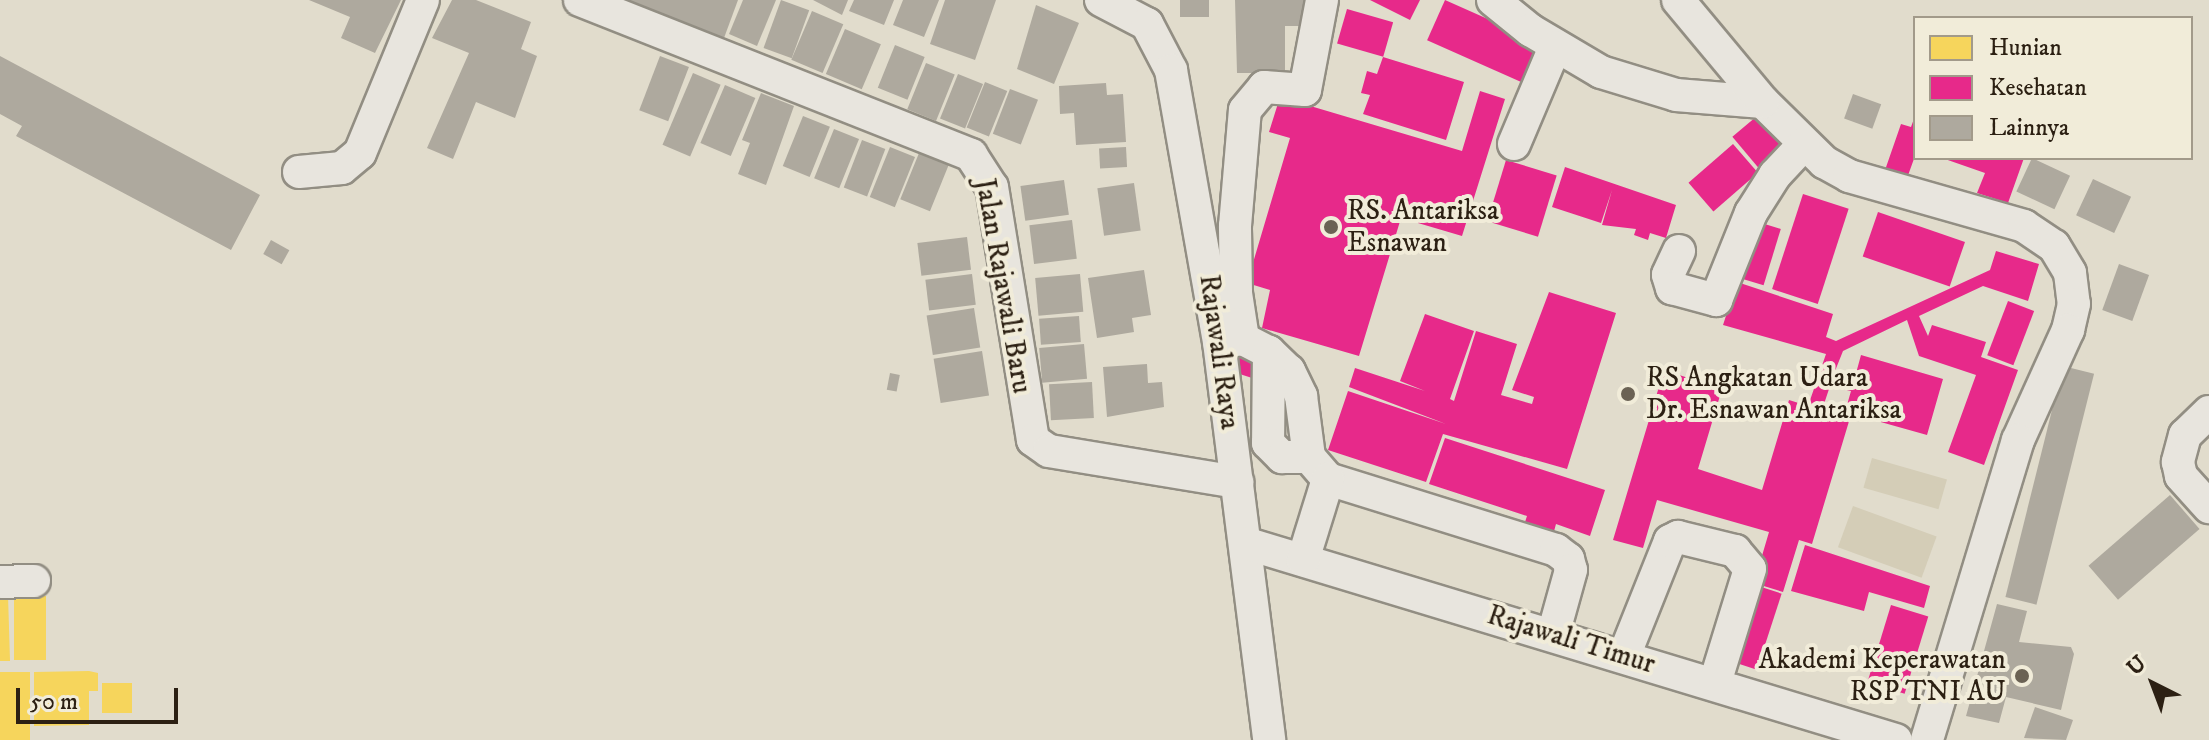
<!DOCTYPE html>
<html>
<head>
<meta charset="utf-8">
<style>
	body { margin:0 }
	#map { position:relative; width:2209px; height:740px; overflow:hidden; background:#e1dccc; font-family:"IM FELL DW Pica",serif }
	div>[style] { position:absolute }
	.green>* { inset:0; background:#d4cdb7; transform-origin:0 0 }
	.homes>* { inset:0; background:#f6d55c; transform-origin:0 0 }
	.health>* { inset:0; background:#e7298a; transform-origin:0 0 }
	.building>* { inset:0; background:#aea99e; transform-origin:0 0 }
	.roads { filter:drop-shadow(2px 0 #928e83) drop-shadow(-2px 0 #928e83) drop-shadow(0 2px #928e83) drop-shadow(0 -2px #928e83) }
	.minor>* { height:32px; margin:-16px; padding:0 16px; transform-origin:16px; border-radius:16px; background:#e8e5de }
	.dots>* { width:22px; height:22px; translate:-50% -50%; box-sizing:border-box; border:4px solid #f1ecd9; border-radius:50% }
	span { translate:-50% -50%; white-space:nowrap; text-align:center; line-height:1.15; -webkit-text-stroke:8px #f1ecd9; paint-order:stroke }
	.poi-label { font-size:28px; color:#2c2013 }
	.left { translate:0 -50%; text-align:left }
	.right { translate:-100% -50%; text-align:right }
	.street-label { font-size:28px; color:#2c2013 }
	.legend { position:absolute; left:1913px; top:16px; width:280px; height:144px; box-sizing:border-box; background:#f1ecd9; border:2px solid #a29a8a; margin:0; padding:10px 14px; list-style:none; font-size:24px; color:#2c2013 }
	.legend li { display:flex; align-items:center; gap:16px; height:40px }
	.legend b { width:40px; border:2px solid #a29a8a }
	.north { position:absolute; left:2113px; top:644px; width:80px; height:80px; -webkit-text-stroke:6px #f1ecd9; paint-order:stroke; rotate:318deg; font-size:22px; font-weight:700; line-height:32px; text-align:center; color:#2c2013 }
	.north::after { content:''; display:block; margin:auto; width:28px; height:36px; background:#2c2013; clip-path:polygon(50% 0,100% 100%,50% 72%,0 100%) }
	.scale { position:absolute; left:16px; top:688px; width:162px; height:36px; box-sizing:border-box; border:4px solid #2c2013; border-top:0; padding-left:10px; font-size:24px; line-height:28px; white-space:nowrap; color:#2c2013; -webkit-text-stroke:6px #f1ecd9; paint-order:stroke }
</style>
</head>
<body>
<div id="map">
	<div class="green">
		<i style="left:1872px;top:458px;width:78px;height:31px;rotate:16deg"></i>
		<i style="left:1853px;top:506px;width:89px;height:44px;rotate:20deg"></i>
	</div>
	<div class="homes">
		<i style="clip-path:polygon(8px 595px,10px 661px,0 661px,0 596px)"></i>
		<i style="left:14px;top:596px;width:32px;height:64px"></i>
		<i style="clip-path:polygon(89px 671px,98px 673px,98px 691px,89px 691px,89px 725px,34px 726px,34px 672px)"></i>
		<i style="left:0;top:672px;width:30px;height:68px"></i>
		<i style="left:132px;top:683px;width:30px;height:30px;rotate:90deg"></i>
	</div>
	<div class="health">
		<i style="clip-path:polygon(1370px 0,1420px 0,1410px 20px)"></i>
		<i style="left:1445px;top:0;width:106px;height:44px;rotate:24deg"></i>
		<i style="left:1347px;top:9px;width:48px;height:36px;rotate:16deg"></i>
		<i style="clip-path:polygon(1383px 57px,1464px 82px,1446px 140px,1363px 114px,1370px 95px,1361px 93px,1367px 71px,1377px 74px)"></i>
		<i style="clip-path:polygon(1480px 91px,1505px 99px,1462px 236px,1401px 218px,1359px 356px,1262px 328px,1270px 290px,1247px 283px,1290px 138px,1269px 132px,1280px 97px,1462px 151px)"></i>
		<i style="left:1763px;top:111px;width:48px;height:40px;rotate:50deg"></i>
		<i style="clip-path:polygon(1915px 116px,1915px 156px,1906px 181px,1884px 173px,1901px 124px,1911px 127px)"></i>
		<i style="left:1733px;top:144px;width:38px;height:59px;rotate:49deg"></i>
		<i style="clip-path:polygon(1942px 158px,2024px 158px,2008px 203px,1977px 193px,1985px 173px)"></i>
		<i style="left:1506px;top:160px;width:53px;height:64px;rotate:17deg"></i>
		<i style="clip-path:polygon(1565px 167px,1676px 205px,1666px 238px,1650px 233px,1648px 240px,1634px 235px,1636px 229px,1602px 225px,1612px 190px,1601px 223px,1552px 207px)"></i>
		<i style="left:1803px;top:194px;width:48px;height:100px;rotate:18deg"></i>
		<i style="left:1878px;top:212px;width:92px;height:47px;rotate:19deg"></i>
		<i style="left:1755px;top:221px;width:27px;height:59px;rotate:17deg"></i>
		<i style="clip-path:polygon(1996px 251px,2039px 264px,2028px 301px,1983px 286px,1919px 316px,1928px 336px,1932px 325px,1986px 342px,1981px 357px,2018px 370px,1984px 465px,1948px 452px,1976px 375px,1919px 356px,1907px 320px,1843px 351px,1835px 371px,1855px 377px,1861px 355px,1943px 379px,1927px 435px,1845px 412px,1851px 391px,1830px 386px,1822px 410px,1850px 418px,1812px 544px,1799px 540px,1783px 592px,1754px 583px,1769px 532px,1657px 500px,1643px 548px,1613px 540px,1664px 370px,1722px 389px,1698px 469px,1762px 490px,1789px 400px,1808px 406px,1826px 354px,1723px 325px,1737px 282px,1833px 314px,1826px 337px,1836px 341px,1990px 270px)"></i>
		<i style="clip-path:polygon(1549px 292px,1616px 313px,1567px 469px,1443px 434px,1426px 482px,1328px 450px,1348px 391px,1446px 424px,1349px 387px,1355px 368px,1425px 391px,1400px 381px,1425px 314px,1474px 331px,1450px 399px,1454px 401px,1476px 331px,1517px 344px,1501px 395px,1532px 404px,1534px 397px,1512px 390px)"></i>
		<i style="left:2008px;top:301px;width:28px;height:58px;rotate:21deg"></i>
		<i style="left:1237px;top:350px;width:33px;height:22px;rotate:18deg"></i>
		<i style="clip-path:polygon(1445px 438px,1605px 490px,1590px 536px,1556px 524px,1553px 535px,1524px 525px,1527px 516px,1429px 484px)"></i>
		<i style="clip-path:polygon(1805px 545px,1930px 586px,1924px 608px,1869px 592px,1864px 611px,1791px 591px)"></i>
		<i style="left:1755px;top:585px;width:28px;height:80px;rotate:18deg"></i>
		<i style="left:1891px;top:605px;width:39px;height:81px;rotate:17deg"></i>
	</div>
	<div class="building">
		<i style="clip-path:polygon(309px 0,401px 0,375px 53px,341px 38px,350px 17px)"></i>
		<i style="clip-path:polygon(452px 0,476px 0,531px 22px,521px 49px,537px 56px,515px 118px,476px 102px,453px 159px,427px 148px,469px 53px,432px 38px)"></i>
		<i style="clip-path:polygon(623px 0,738px 0,724px 38px)"></i>
		<i style="clip-path:polygon(743px 0,776px 0,757px 46px,729px 34px)"></i>
		<i style="left:781px;top:0;width:30px;height:51px;rotate:20deg"></i>
		<i style="clip-path:polygon(813px 0,848px 0,842px 15px)"></i>
		<i style="clip-path:polygon(854px 0,894px 0,884px 25px,849px 11px)"></i>
		<i style="clip-path:polygon(903px 0,939px 0,924px 37px,893px 25px)"></i>
		<i style="clip-path:polygon(945px 0,996px 0,975px 60px,930px 44px)"></i>
		<i style="left:1180px;top:0;width:29px;height:17px"></i>
		<i style="clip-path:polygon(1235px 0,1306px 0,1306px 26px,1285px 26px,1285px 73px,1237px 73px)"></i>
		<i style="clip-path:polygon(1036px 5px,1079px 23px,1054px 84px,1017px 69px)"></i>
		<i style="left:812px;top:11px;width:34px;height:53px;rotate:23deg"></i>
		<i style="left:845px;top:29px;width:39px;height:49px;rotate:23deg"></i>
		<i style="left:895px;top:45px;width:32px;height:46px;rotate:22deg"></i>
		<i style="clip-path:polygon(0 56px,260px 195px,231px 250px,16px 136px,22px 126px,0 114px)"></i>
		<i style="left:660px;top:56px;width:31px;height:58px;rotate:21deg"></i>
		<i style="left:926px;top:63px;width:31px;height:50px;rotate:22deg"></i>
		<i style="left:693px;top:73px;width:30px;height:78px;rotate:23deg"></i>
		<i style="left:958px;top:74px;width:27px;height:48px;rotate:22deg"></i>
		<i style="left:985px;top:82px;width:24px;height:49px;rotate:22deg"></i>
		<i style="clip-path:polygon(1106px 83px,1107px 95px,1123px 94px,1126px 142px,1076px 145px,1074px 113px,1060px 114px,1059px 86px)"></i>
		<i style="left:725px;top:85px;width:33px;height:63px;rotate:23deg"></i>
		<i style="left:1010px;top:89px;width:30px;height:48px;rotate:21deg"></i>
		<i style="clip-path:polygon(761px 93px,794px 106px,766px 185px,738px 174px,750px 143px,742px 140px)"></i>
		<i style="left:1853px;top:94px;width:30px;height:26px;rotate:20deg"></i>
		<i style="left:803px;top:116px;width:29px;height:54px;rotate:22deg"></i>
		<i style="left:834px;top:129px;width:27px;height:53px;rotate:22deg"></i>
		<i style="left:862px;top:140px;width:25px;height:51px;rotate:21deg"></i>
		<i style="left:890px;top:147px;width:27px;height:54px;rotate:22deg"></i>
		<i style="left:1126px;top:147px;width:20px;height:27px;rotate:87deg"></i>
		<i style="left:919px;top:153px;width:32px;height:50px;rotate:22deg"></i>
		<i style="left:2032px;top:158px;width:42px;height:37px;rotate:25deg"></i>
		<i style="left:2093px;top:179px;width:42px;height:40px;rotate:25deg"></i>
		<i style="left:1064px;top:180px;width:35px;height:44px;rotate:82deg"></i>
		<i style="left:1134px;top:183px;width:48px;height:37px;rotate:82deg"></i>
		<i style="left:1072px;top:220px;width:39px;height:43px;rotate:83deg"></i>
		<i style="left:967px;top:237px;width:33px;height:50px;rotate:83deg"></i>
		<i style="left:271px;top:240px;width:21px;height:16px;rotate:29deg"></i>
		<i style="left:2119px;top:264px;width:32px;height:49px;rotate:20deg"></i>
		<i style="clip-path:polygon(1144px 270px,1151px 315px,1132px 318px,1134px 332px,1097px 338px,1088px 278px)"></i>
		<i style="left:972px;top:274px;width:31px;height:47px;rotate:83deg"></i>
		<i style="left:1080px;top:274px;width:38px;height:45px;rotate:85deg"></i>
		<i style="left:974px;top:308px;width:40px;height:48px;rotate:81deg"></i>
		<i style="left:1079px;top:316px;width:26px;height:40px;rotate:86deg"></i>
		<i style="left:1084px;top:344px;width:35px;height:45px;rotate:85deg"></i>
		<i style="left:982px;top:351px;width:45px;height:49px;rotate:81deg"></i>
		<i style="clip-path:polygon(1147px 364px,1148px 383px,1162px 382px,1164px 407px,1107px 417px,1103px 367px)"></i>
		<i style="left:2063px;top:366px;width:32px;height:238px;rotate:14deg"></i>
		<i style="left:890px;top:373px;width:10px;height:17px;rotate:11deg"></i>
		<i style="left:1092px;top:382px;width:36px;height:43px;rotate:87deg"></i>
		<i style="left:2170px;top:495px;width:45px;height:108px;rotate:49deg"></i>
		<i style="clip-path:polygon(1997px 604px,2027px 611px,2019px 642px,2071px 647px,2074px 654px,2061px 710px,2006px 697px,1999px 723px,1966px 716px)"></i>
		<i style="clip-path:polygon(2035px 707px,2073px 720px,2066px 740px,2024px 738px)"></i>
	</div>
	<div class="roads">
		<div class="minor">
			<i style="left:580px;top:0;width:421px;rotate:21.6deg"></i>
			<i style="left:971px;top:155px;width:38px;rotate:57deg"></i>
			<i style="left:992px;top:187px;width:256px;rotate:80.8deg"></i>
			<i style="left:1033px;top:440px;width:19px;rotate:35deg"></i>
			<i style="left:1049px;top:451px;width:191px;rotate:9.4deg"></i>
			<i style="left:1101px;top:0;width:52px;rotate:27.6deg"></i>
			<i style="left:1147px;top:24px;width:52px;rotate:62.4deg"></i>
			<i style="left:1171px;top:70px;width:276px;rotate:80deg"></i>
			<i style="left:1219px;top:342px;width:401px;rotate:82.8deg"></i>
			<i style="left:1493px;top:0;width:48px;rotate:39deg"></i>
			<i style="left:1530px;top:30px;width:82px;rotate:30.6deg"></i>
			<i style="left:1601px;top:72px;width:78px;rotate:17deg"></i>
			<i style="left:1676px;top:95px;width:87px;rotate:4.6deg"></i>
			<i style="left:1763px;top:102px;width:86px;rotate:44.5deg"></i>
			<i style="left:1824px;top:162px;width:29px;rotate:29deg"></i>
			<i style="left:1849px;top:176px;width:182px;rotate:15.9deg"></i>
			<i style="left:2024px;top:226px;width:36px;rotate:34deg"></i>
			<i style="left:2054px;top:246px;width:31px;rotate:59deg"></i>
			<i style="left:2070px;top:273px;width:31px;rotate:83deg"></i>
			<i style="left:2074px;top:304px;width:27px;rotate:103deg"></i>
			<i style="left:2068px;top:330px;width:121px;rotate:114.4deg"></i>
			<i style="left:2018px;top:440px;width:313px;rotate:106.9deg"></i>
			<i style="left:1678px;top:0;width:133px;rotate:50.2deg"></i>
			<i style="left:1514px;top:144px;width:105px;rotate:-67.1deg"></i>
			<i style="left:299px;top:172px;width:43px;rotate:-5.3deg"></i>
			<i style="left:342px;top:168px;width:23px;rotate:-40deg"></i>
			<i style="left:360px;top:153px;width:165px;rotate:-67.6deg"></i>
			<i style="left:1679px;top:251px;width:26px;rotate:115deg"></i>
			<i style="left:1668px;top:275px;width:14px;rotate:73deg"></i>
			<i style="left:1672px;top:288px;width:46px;rotate:15.3deg"></i>
			<i style="left:1716px;top:300px;width:94px;rotate:-68.1deg"></i>
			<i style="left:1751px;top:213px;width:45px;rotate:-57.7deg"></i>
			<i style="left:1775px;top:175px;width:42px;rotate:-46.9deg"></i>
			<i style="left:1243px;top:339px;width:29px;rotate:27deg"></i>
			<i style="left:1269px;top:352px;width:28px;rotate:44deg"></i>
			<i style="left:1289px;top:371px;width:28px;rotate:64deg"></i>
			<i style="left:1301px;top:396px;width:62px;rotate:82.5deg"></i>
			<i style="left:1309px;top:457px;width:29px;rotate:49deg"></i>
			<i style="left:1328px;top:479px;width:239px;rotate:17.3deg"></i>
			<i style="left:1556px;top:550px;width:15px;rotate:37deg"></i>
			<i style="left:1568px;top:559px;width:11px;rotate:75deg"></i>
			<i style="left:1571px;top:570px;width:67px;rotate:105.5deg"></i>
			<i style="left:1224px;top:342px;width:19px;rotate:-9deg"></i>
			<i style="left:1243px;top:339px;width:47px;rotate:-98.7deg"></i>
			<i style="left:1236px;top:293px;width:67px;rotate:-90.9deg"></i>
			<i style="left:1235px;top:226px;width:116px;rotate:-85.1deg"></i>
			<i style="left:1245px;top:110px;width:30px;rotate:-50deg"></i>
			<i style="left:1264px;top:87px;width:41px;rotate:4.2deg"></i>
			<i style="left:1305px;top:90px;width:92px;rotate:-79.3deg"></i>
			<i style="left:1269px;top:352px;width:91px;rotate:90.6deg"></i>
			<i style="left:1268px;top:443px;width:20px;rotate:45deg"></i>
			<i style="left:1282px;top:457px;width:27px"></i>
			<i style="left:2209px;top:412px;width:33px;rotate:136deg"></i>
			<i style="left:2185px;top:435px;width:28px;rotate:105deg"></i>
			<i style="left:2178px;top:462px;width:14px;rotate:78deg"></i>
			<i style="left:2181px;top:476px;width:42px;rotate:47.9deg"></i>
			<i style="left:1245px;top:543px;width:680px;rotate:16.84deg"></i>
			<i style="left:1303px;top:560px;width:85px;rotate:-72.8deg"></i>
			<i style="left:0;top:582px;width:34px;rotate:-2deg"></i>
			<i style="left:1624px;top:656px;width:124px;rotate:-68.2deg"></i>
			<i style="left:1670px;top:541px;width:9px;rotate:-27deg"></i>
			<i style="left:1678px;top:537px;width:59px;rotate:13.8deg"></i>
			<i style="left:1735px;top:551px;width:23px;rotate:50deg"></i>
			<i style="left:1750px;top:569px;width:119px;rotate:107.1deg"></i>
		</div>
	</div>
	<div class="dots">
		<i style="left:1331px;top:227px;background:#6b6254"></i>
		<i style="left:1628px;top:394px;background:#6b6254"></i>
		<i style="left:2022px;top:676px;background:#6b6254"></i>
	</div>
	<div class="poi-label">
		<span class="left" style="left:1347px;top:227px">RS. Antariksa<br>Esnawan</span>
		<span class="left" style="left:1646px;top:394px">RS Angkatan Udara<br>Dr. Esnawan Antariksa</span>
		<span class="right" style="left:2006px;top:676px">Akademi Keperawatan<br>RSP TNI AU</span>
	</div>
	<div class="street-label">
		<span style="left:1003px;top:286px;rotate:80deg">Jalan Rajawali Baru</span>
		<span style="left:1219px;top:352px;rotate:82deg">Rajawali Raya</span>
		<span style="left:1571px;top:640px;rotate:17deg">Rajawali Timur</span>
	</div>
	<ul class="legend">
	<li><b style="height:22px;background:#f6d55c"></b>Hunian</li>
	<li><b style="height:22px;background:#e7298a"></b>Kesehatan</li>
	<li><b style="height:22px;background:#aea99e"></b>Lainnya</li>
	</ul>
	<div class="north">U</div>
	<div class="scale">50 m</div>
</div>
</body>
</html>
